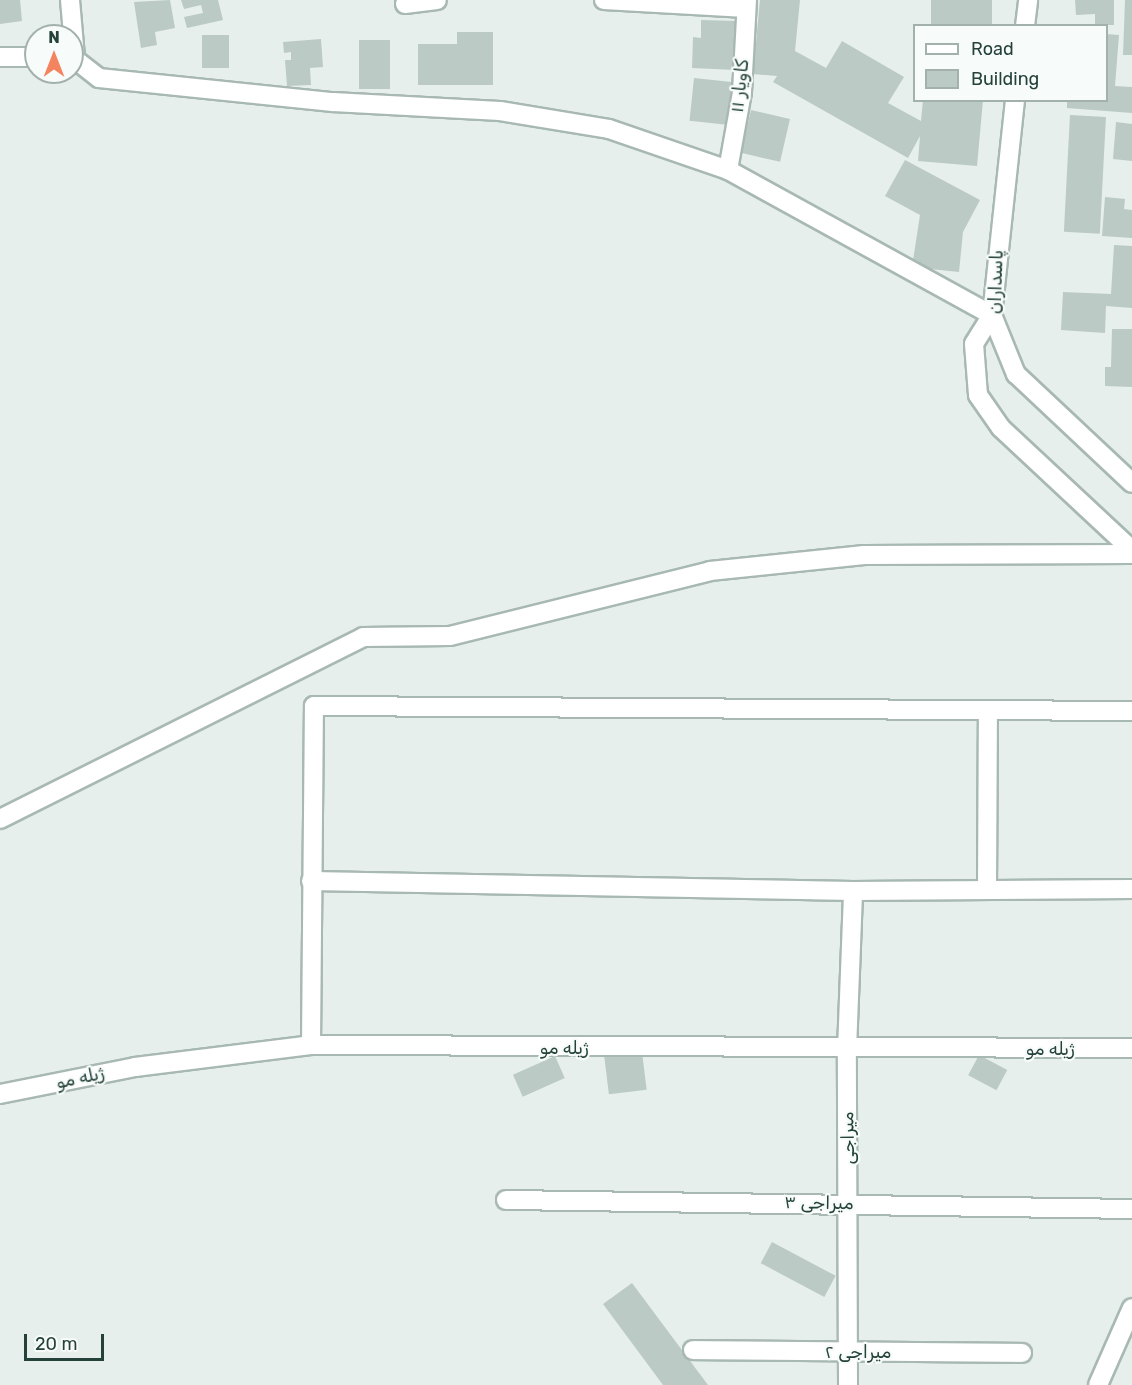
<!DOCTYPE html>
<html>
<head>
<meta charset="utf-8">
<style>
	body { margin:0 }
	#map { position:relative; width:1132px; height:1385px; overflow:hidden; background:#e6efeb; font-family:Rubik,"Noto Naskh Arabic",sans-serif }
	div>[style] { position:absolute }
	.building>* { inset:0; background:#bbcac4; transform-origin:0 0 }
	.roads { filter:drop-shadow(2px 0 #a8b8b2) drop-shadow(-2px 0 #a8b8b2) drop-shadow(0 2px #a8b8b2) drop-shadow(0 -2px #a8b8b2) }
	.street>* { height:18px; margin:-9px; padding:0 9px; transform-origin:9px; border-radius:9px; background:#fff }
	.secondary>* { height:18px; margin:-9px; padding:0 9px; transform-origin:9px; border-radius:9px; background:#fff }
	span { translate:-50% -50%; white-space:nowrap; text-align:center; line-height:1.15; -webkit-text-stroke:4.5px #f7fbf9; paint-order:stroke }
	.street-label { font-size:18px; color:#24423a }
	.legend { position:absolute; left:913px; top:24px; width:195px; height:78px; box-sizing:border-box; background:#f7fbf9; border:2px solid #a3b1ad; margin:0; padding:8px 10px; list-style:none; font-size:18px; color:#24423a }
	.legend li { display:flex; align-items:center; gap:12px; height:30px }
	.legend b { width:30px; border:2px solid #a3b1ad }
	.north { position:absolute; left:24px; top:24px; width:60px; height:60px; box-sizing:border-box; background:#f7fbf9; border:2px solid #a3b1ad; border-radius:50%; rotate:0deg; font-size:16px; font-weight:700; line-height:24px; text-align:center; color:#24423a }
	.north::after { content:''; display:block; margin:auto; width:21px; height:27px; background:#f4845f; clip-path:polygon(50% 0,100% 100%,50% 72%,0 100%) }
	.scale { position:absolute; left:24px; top:1334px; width:80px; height:27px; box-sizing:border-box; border:3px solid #24423a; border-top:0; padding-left:8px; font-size:18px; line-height:21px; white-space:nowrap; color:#24423a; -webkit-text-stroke:4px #f7fbf9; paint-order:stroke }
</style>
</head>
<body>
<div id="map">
	<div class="building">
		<i style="clip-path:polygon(0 0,20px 0,22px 21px,0 24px)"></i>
		<i style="clip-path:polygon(170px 0,175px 28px,155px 32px,157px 45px,141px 48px,134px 2px)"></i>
		<i style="clip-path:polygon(181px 0,218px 0,223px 20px,187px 28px,184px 17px,203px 13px,201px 5px,184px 9px)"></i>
		<i style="clip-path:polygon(760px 0,800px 0,795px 51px,826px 68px,842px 41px,904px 77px,888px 103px,921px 121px,923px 100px,983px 100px,977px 166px,918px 161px,920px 136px,908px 158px,773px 82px,777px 76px,753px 74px)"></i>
		<i style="left:931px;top:0;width:61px;height:26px"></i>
		<i style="clip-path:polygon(1075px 0,1114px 0,1114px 25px,1095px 25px,1095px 14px,1076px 15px)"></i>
		<i style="clip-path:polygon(1125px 0,1132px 0,1132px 55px,1123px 55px)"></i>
		<i style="clip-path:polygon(701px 20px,738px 21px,736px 70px,692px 68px,693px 37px,701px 38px)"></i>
		<i style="clip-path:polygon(457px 32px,493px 32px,493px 85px,418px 85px,418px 44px,457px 44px)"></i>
		<i style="clip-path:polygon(1106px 34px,1119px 35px,1115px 86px,1132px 87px,1132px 113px,1067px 108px,1067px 100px,1106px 100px)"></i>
		<i style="left:202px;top:35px;width:27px;height:33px"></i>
		<i style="clip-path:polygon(321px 39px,323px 67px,310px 68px,311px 85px,287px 86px,285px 60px,291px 60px,291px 52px,284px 53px,283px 42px)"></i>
		<i style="left:359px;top:40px;width:31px;height:49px"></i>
		<i style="left:694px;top:78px;width:40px;height:43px;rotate:6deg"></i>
		<i style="left:751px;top:110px;width:40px;height:44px;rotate:13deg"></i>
		<i style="left:1070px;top:115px;width:36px;height:117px;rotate:3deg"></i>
		<i style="clip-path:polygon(1116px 122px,1132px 124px,1132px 161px,1113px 159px)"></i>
		<i style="clip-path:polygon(905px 160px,980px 200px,963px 232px,959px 272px,912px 267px,920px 215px,885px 196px)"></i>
		<i style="clip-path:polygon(1105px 197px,1125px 199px,1124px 209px,1132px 210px,1132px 238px,1102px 236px)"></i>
		<i style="clip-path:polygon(1114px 245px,1132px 246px,1132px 308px,1106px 306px,1105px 333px,1061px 330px,1063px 292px,1111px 294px)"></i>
		<i style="clip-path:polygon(1112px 329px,1132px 329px,1132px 387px,1105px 386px,1105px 367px,1111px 367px)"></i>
		<i style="left:642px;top:1052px;width:38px;height:38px;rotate:83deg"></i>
		<i style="left:979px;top:1055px;width:32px;height:23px;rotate:28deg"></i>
		<i style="left:555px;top:1056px;width:24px;height:46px;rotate:66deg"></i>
		<i style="left:772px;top:1242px;width:72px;height:24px;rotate:28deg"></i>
		<i style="clip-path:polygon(632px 1283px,708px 1385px,663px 1385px,603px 1304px)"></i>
	</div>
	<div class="roads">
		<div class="street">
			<i style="left:70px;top:0;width:57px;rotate:85deg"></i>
			<i style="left:604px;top:0;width:142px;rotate:3.2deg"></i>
			<i style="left:405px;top:4px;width:32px;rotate:-7deg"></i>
			<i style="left:0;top:57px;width:36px"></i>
			<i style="left:72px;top:57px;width:34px;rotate:38deg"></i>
			<i style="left:99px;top:78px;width:235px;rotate:5.9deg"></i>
			<i style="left:333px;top:102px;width:167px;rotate:3.1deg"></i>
			<i style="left:500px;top:111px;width:110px;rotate:9.4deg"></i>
			<i style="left:609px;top:129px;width:126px;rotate:19deg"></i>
			<i style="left:728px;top:170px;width:301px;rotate:28.8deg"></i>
			<i style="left:728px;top:170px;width:79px;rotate:-79.8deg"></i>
			<i style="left:742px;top:92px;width:92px;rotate:-86.9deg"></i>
			<i style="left:0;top:819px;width:406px;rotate:-26.6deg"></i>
			<i style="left:363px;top:637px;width:87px;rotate:-0.7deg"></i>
			<i style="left:450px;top:636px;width:268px;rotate:-14deg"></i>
			<i style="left:710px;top:571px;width:155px;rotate:-5.9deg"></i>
			<i style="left:864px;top:555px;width:268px;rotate:-0.2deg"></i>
			<i style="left:311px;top:881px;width:542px;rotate:1.06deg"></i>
			<i style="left:853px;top:891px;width:279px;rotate:-0.4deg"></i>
			<i style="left:987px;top:889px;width:179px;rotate:-89.7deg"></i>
			<i style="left:311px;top:1045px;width:339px;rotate:-89.5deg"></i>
			<i style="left:314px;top:706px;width:818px;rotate:0.35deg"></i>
			<i style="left:0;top:1094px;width:138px;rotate:-11.3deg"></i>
			<i style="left:135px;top:1067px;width:177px;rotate:-7.1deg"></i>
			<i style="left:311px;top:1045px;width:821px;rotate:0.21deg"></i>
			<i style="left:506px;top:1200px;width:626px;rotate:0.82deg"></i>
			<i style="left:693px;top:1350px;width:329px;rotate:0.5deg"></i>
			<i style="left:848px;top:1385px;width:335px;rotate:-90.2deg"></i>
			<i style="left:847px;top:1050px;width:159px;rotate:-87.8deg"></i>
		</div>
		<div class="secondary">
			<i style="left:1025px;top:26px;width:26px;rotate:-83deg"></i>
			<i style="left:1015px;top:100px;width:216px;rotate:96.1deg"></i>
			<i style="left:992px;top:315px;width:64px;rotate:67.9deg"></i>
			<i style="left:1016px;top:374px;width:159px;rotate:43.2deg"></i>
			<i style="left:992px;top:315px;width:34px;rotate:122deg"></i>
			<i style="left:974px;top:344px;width:51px;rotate:85.5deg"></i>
			<i style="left:978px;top:395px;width:40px;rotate:55.1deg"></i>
			<i style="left:1001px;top:428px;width:179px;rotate:43deg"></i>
			<i style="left:1098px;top:1385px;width:84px;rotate:-66.2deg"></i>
		</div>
	</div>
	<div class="street-label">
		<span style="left:740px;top:86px;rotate:-84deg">کاویار ۱۱</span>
		<span style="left:996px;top:282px;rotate:-88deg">پاسداران</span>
		<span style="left:564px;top:1048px">ژیله مو</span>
		<span style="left:1050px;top:1049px">ژیله مو</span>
		<span style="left:80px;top:1078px;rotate:-12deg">ژیله مو</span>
		<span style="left:848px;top:1138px;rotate:-91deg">میراجی</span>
		<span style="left:819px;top:1203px;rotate:1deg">میراجی ۳</span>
		<span style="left:858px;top:1352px">میراجی ۲</span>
	</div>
	<ul class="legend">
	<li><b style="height:8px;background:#fff"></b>Road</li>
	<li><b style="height:16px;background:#bbcac4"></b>Building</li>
	</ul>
	<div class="north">N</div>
	<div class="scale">20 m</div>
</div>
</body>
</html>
